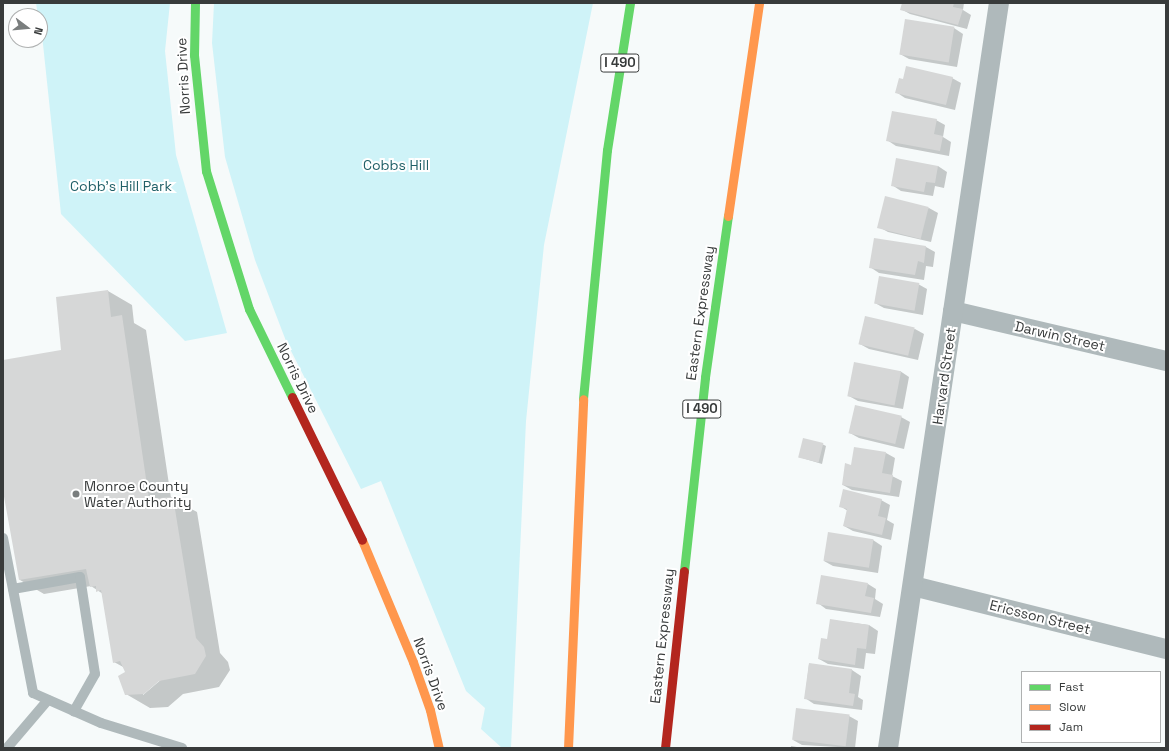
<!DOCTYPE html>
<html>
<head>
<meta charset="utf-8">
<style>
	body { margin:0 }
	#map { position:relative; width:1169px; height:751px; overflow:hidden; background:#f6fafa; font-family:"Space Grotesk",sans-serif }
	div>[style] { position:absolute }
	.green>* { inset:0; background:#cff3f8 }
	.shadow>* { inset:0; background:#0003 }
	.building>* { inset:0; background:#d6d7d7; transform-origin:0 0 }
	.lane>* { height:10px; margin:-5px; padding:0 5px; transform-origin:5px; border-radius:5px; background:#afb9bb }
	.street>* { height:20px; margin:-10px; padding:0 10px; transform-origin:10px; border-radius:10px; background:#afb9bb }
	.fast>* { height:9px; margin:-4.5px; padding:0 4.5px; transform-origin:4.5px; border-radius:4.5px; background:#63d668 }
	.slow>* { height:9px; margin:-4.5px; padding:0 4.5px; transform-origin:4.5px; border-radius:4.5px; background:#ff974d }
	.jam>* { height:9px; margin:-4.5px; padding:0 4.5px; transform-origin:4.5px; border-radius:4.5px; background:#b3261e }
	.dots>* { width:11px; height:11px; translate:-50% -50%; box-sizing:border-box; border:2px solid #fff; border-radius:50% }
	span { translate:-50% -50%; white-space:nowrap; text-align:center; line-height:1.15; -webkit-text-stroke:4px #fff; paint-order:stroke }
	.shield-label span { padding:1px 3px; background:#fff; border:1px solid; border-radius:3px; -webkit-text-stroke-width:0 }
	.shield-label { font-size:13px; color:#383b3b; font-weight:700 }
	.street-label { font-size:14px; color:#383b3b }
	.park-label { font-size:14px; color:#206068 }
	.poi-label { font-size:14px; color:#383b3b }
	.left { translate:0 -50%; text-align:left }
	.frame { position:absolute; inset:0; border:4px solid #383b3b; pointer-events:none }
	.legend { position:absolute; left:1021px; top:671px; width:140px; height:72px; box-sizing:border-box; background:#fff; border:1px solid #afb1b1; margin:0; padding:5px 7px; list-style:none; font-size:12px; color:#383b3b }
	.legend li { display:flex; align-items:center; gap:8px; height:20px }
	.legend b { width:20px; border:1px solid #afb1b1 }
	.north { position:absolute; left:8px; top:8px; width:40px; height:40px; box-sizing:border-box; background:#fff; border:1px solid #afb1b1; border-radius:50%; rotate:106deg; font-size:11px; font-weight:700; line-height:16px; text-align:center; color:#383b3b }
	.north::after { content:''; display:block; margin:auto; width:14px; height:18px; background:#7a7e7e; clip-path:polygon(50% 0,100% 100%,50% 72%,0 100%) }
</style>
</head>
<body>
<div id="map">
	<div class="green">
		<i style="clip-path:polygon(36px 3px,170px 3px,165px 51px,176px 155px,227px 333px,185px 341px,61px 214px,40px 16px,38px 16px)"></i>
		<i style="clip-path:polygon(214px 3px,593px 3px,544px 245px,526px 421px,511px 748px,502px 748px,481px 729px,485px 708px,466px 691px,381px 481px,361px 489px,286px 341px,255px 260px,225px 157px,212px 43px)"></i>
	</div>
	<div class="shadow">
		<i style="clip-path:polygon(903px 3px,964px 3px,963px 10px,971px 15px,967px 29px,910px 14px,901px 9px)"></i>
		<i style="clip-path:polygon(906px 20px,954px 28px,963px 34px,957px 67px,909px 59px,900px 54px)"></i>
		<i style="clip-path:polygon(952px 78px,961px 83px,955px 110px,905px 98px,896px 92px,904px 80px)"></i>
		<i style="clip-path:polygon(936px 120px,945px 125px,943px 137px,951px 142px,949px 156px,896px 146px,887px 140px)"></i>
		<i style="clip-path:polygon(938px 166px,947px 172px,944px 188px,935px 186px,933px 196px,901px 191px,892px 185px)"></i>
		<i style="clip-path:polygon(929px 208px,938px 213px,931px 242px,888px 232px,879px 227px)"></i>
		<i style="clip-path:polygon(875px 239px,926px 247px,935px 252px,933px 267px,926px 266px,924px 280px,879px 273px,870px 267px)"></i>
		<i style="clip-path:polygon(918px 284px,927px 289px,923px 315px,884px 308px,875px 303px)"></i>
		<i style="clip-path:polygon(evenodd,108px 291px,132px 305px,134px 323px,146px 330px,171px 498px,197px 512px,220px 653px,228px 662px,230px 670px,219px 687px,183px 694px,168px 707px,150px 708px,126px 694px,127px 673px,125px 668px,114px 662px,103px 594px,91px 586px,44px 594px,20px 580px,3px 485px,3px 361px,62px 351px,108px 291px,162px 677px,163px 678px,143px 695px,143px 693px,162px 677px)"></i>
		<i style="clip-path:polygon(915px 329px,924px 334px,918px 360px,869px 349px,860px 344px)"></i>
		<i style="clip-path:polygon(900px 371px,909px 377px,903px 409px,858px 401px,849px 396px)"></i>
		<i style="clip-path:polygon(901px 417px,910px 422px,904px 449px,859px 438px,850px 433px)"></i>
		<i style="clip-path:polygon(822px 444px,826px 446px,822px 464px,799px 457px)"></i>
		<i style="clip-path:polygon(886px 453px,895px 458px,892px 476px,902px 481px,899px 497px,852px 490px,843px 485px,852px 466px)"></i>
		<i style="clip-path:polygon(881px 500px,890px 505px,887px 520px,894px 524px,891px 540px,853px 531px,844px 526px,848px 511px,840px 506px)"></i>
		<i style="clip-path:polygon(829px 533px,873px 540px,882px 546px,878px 573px,833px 566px,824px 561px)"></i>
		<i style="clip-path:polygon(868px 584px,876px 589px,875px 599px,883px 604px,880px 617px,826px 609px,818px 603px)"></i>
		<i style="clip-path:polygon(831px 620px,869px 625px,878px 631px,875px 654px,866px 653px,864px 669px,828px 664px,819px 659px,828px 640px)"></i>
		<i style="clip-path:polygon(809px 664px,852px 670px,861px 676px,858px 697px,863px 700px,862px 710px,814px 704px,805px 698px)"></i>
		<i style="clip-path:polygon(849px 716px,858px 721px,855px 748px,802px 745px,793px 740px)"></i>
		<i style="clip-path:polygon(791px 746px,803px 748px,791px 748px)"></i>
	</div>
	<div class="building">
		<i style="clip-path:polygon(902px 3px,954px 3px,953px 7px,963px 9px,958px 25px,900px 10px)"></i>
		<i style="left:905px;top:19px;width:50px;height:36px;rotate:9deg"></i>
		<i style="clip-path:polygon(906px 66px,953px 77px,946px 105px,895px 93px,899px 78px,903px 79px)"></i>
		<i style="clip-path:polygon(892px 111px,937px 119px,934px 134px,943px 136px,940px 151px,886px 141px)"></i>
		<i style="clip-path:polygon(896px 158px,938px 166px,935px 183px,926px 182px,924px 192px,891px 186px)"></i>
		<i style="left:885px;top:196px;width:45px;height:33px;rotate:14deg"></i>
		<i style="clip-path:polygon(874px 238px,926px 246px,924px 263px,918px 261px,915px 275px,869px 268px)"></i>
		<i style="left:879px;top:276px;width:41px;height:28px;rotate:10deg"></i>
		<i style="clip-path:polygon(108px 290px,111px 317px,122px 315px,149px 499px,173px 497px,196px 638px,204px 647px,206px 656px,195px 674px,159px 681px,144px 694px,125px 695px,118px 676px,125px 672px,120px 661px,113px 663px,101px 590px,96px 592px,96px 586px,90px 587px,86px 569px,19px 580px,3px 491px,3px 360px,61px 350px,56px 297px)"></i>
		<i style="left:865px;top:316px;width:51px;height:29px;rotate:13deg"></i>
		<i style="left:854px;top:362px;width:48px;height:35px;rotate:11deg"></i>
		<i style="left:855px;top:405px;width:48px;height:29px;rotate:13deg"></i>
		<i style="left:803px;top:438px;width:21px;height:20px;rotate:14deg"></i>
		<i style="clip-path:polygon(854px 447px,886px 452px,882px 473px,893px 475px,890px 493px,842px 485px,845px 463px,851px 465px)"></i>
		<i style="clip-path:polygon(843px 489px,882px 499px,878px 516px,886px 518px,882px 535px,843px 526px,847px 509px,839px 507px)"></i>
		<i style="left:828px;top:532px;width:46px;height:29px;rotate:9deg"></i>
		<i style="clip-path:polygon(821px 575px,868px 583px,865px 596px,874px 598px,871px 613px,816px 604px)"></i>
		<i style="clip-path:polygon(830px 619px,869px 625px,866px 649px,857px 648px,855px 665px,818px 659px,821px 638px,827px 639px)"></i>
		<i style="clip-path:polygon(809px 663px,852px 669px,849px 693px,855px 694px,853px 706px,804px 699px)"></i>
		<i style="left:796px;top:708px;width:54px;height:32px;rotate:7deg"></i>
	</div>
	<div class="lane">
		<i style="left:3px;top:538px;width:158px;rotate:79deg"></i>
		<i style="left:33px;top:693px;width:74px;rotate:23.8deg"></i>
		<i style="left:101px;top:723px;width:85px;rotate:17.2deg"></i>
		<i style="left:13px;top:589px;width:68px;rotate:-10.2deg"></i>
		<i style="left:80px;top:577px;width:98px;rotate:81.2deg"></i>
		<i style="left:95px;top:674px;width:43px;rotate:119.6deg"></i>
		<i style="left:7px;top:748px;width:63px;rotate:-49.5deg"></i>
	</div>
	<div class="street">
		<i style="left:953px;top:311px;width:219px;rotate:13.2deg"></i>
		<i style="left:913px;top:586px;width:261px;rotate:14deg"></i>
		<i style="left:888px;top:748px;width:753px;rotate:-81.53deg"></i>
	</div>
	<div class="fast">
		<i style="left:195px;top:3px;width:52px;rotate:91.1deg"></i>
		<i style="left:194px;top:55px;width:117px;rotate:84.1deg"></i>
		<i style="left:206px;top:171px;width:145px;rotate:72.7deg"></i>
		<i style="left:249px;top:309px;width:98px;rotate:64deg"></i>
		<i style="left:583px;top:399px;width:250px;rotate:-84.5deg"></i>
		<i style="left:607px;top:150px;width:149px;rotate:-81.1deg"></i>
		<i style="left:684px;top:571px;width:195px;rotate:-83.8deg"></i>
		<i style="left:705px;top:377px;width:163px;rotate:-81.9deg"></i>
	</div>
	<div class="slow">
		<i style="left:728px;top:216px;width:215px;rotate:-81.7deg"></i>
		<i style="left:362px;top:540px;width:132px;rotate:67.3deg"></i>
		<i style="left:413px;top:662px;width:51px;rotate:70.5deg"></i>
		<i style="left:430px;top:710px;width:39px;rotate:77deg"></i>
		<i style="left:568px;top:748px;width:349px;rotate:-87.5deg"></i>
	</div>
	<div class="jam">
		<i style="left:292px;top:397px;width:159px;rotate:63.9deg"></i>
		<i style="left:665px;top:748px;width:178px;rotate:-83.9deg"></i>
	</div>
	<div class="dots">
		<i style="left:76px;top:494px;background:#7a7e7e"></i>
	</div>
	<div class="shield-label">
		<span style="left:620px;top:63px">I 490</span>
		<span style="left:702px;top:409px">I 490</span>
	</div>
	<div class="street-label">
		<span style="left:183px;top:76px;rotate:-93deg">Norris Drive</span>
		<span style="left:700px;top:313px;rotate:-82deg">Eastern Expressway</span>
		<span style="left:1060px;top:336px;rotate:13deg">Darwin Street</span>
		<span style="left:944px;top:376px;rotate:-82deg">Harvard Street</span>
		<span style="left:298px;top:378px;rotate:64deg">Norris Drive</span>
		<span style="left:1040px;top:617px;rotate:14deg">Ericsson Street</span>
		<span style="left:662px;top:636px;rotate:-84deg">Eastern Expressway</span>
		<span style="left:431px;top:674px;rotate:70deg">Norris Drive</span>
	</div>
	<div class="park-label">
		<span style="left:396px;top:165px">Cobbs Hill</span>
		<span style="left:121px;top:186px">Cobb's Hill Park</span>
	</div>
	<div class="poi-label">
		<span class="left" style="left:84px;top:494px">Monroe County<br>Water Authority</span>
	</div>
	<div class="frame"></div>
	<ul class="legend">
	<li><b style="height:5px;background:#63d668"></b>Fast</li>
	<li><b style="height:5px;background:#ff974d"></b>Slow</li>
	<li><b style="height:5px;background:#b3261e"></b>Jam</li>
	</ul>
	<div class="north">N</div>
</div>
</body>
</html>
